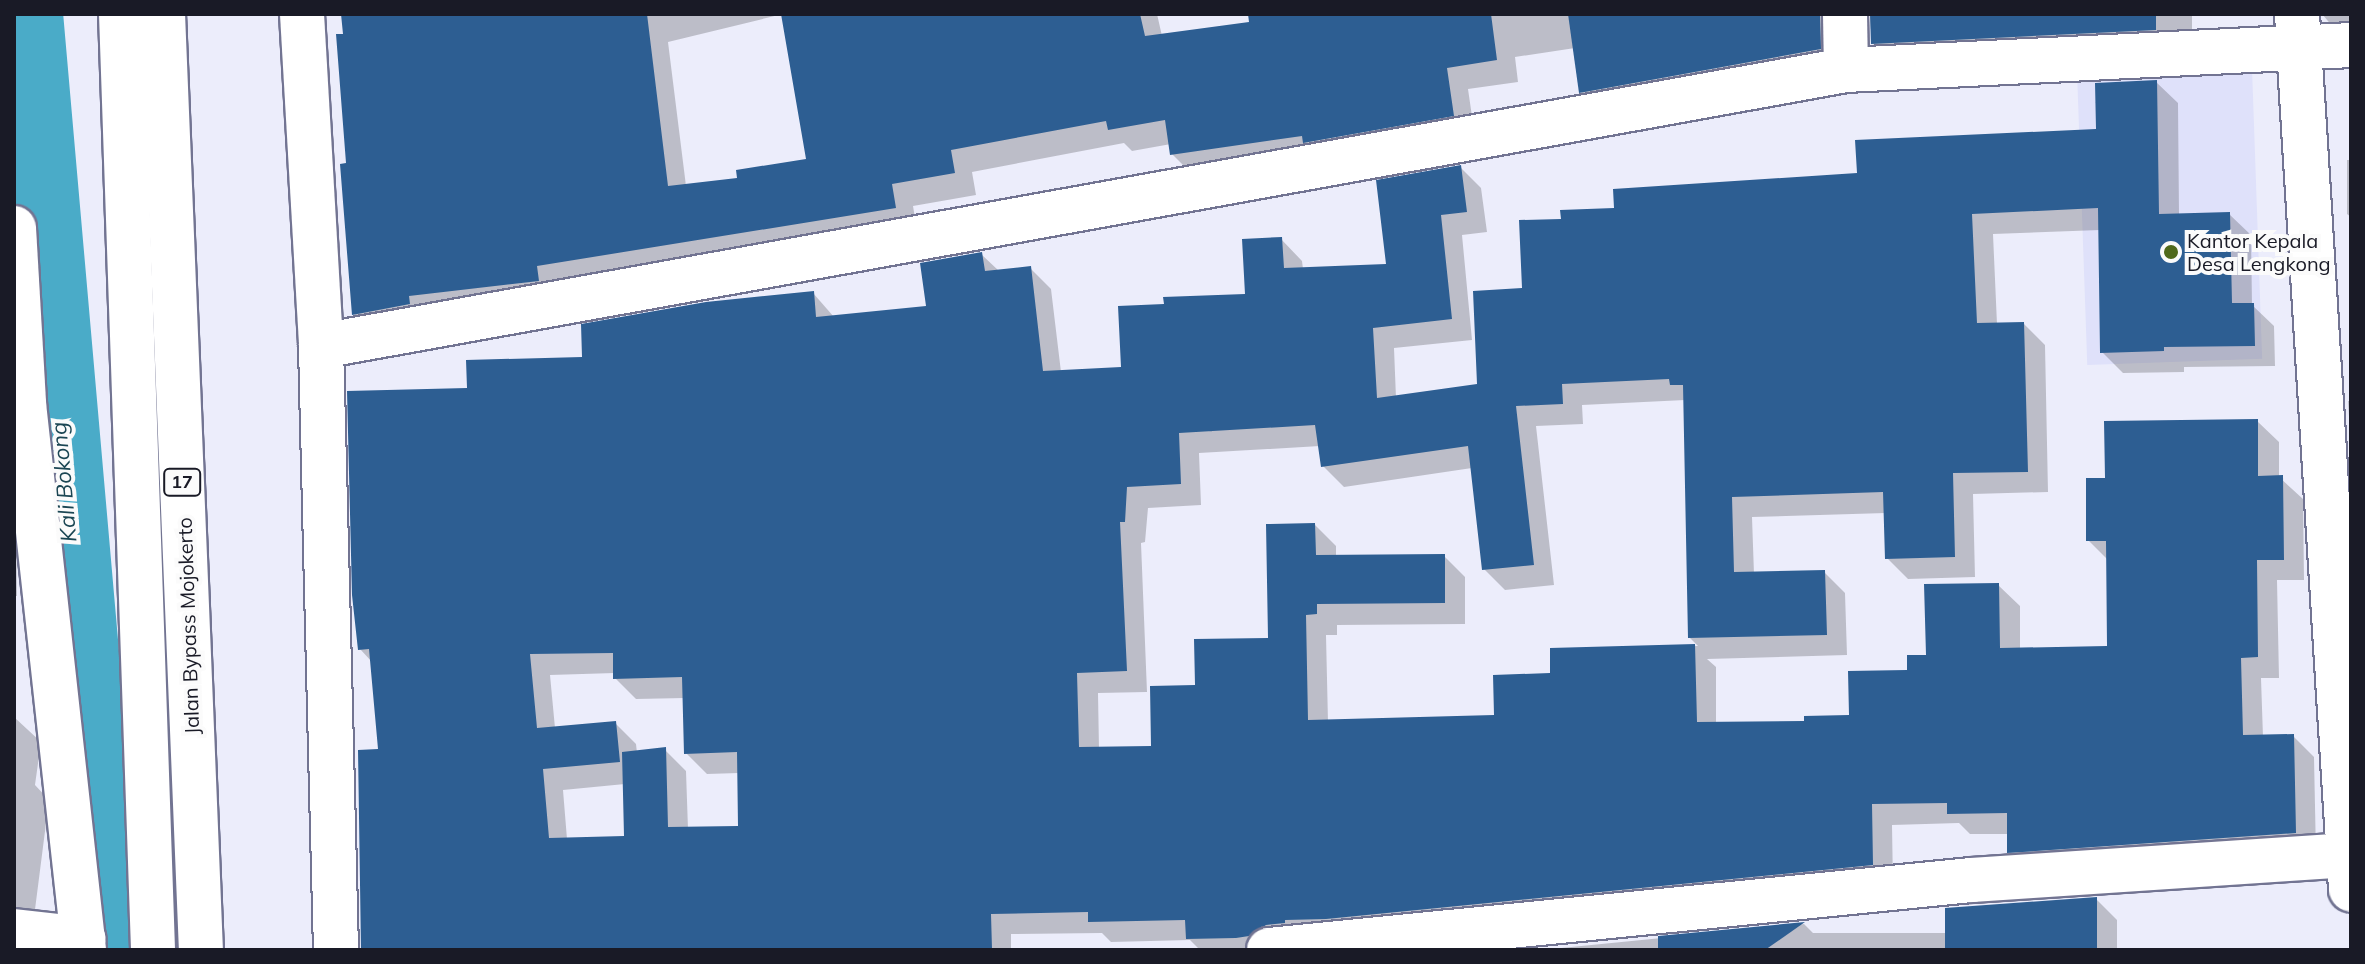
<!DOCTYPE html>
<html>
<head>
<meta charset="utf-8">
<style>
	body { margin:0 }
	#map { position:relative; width:2365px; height:964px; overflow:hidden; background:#ecedfb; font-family:Mulish,sans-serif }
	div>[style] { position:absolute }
	.built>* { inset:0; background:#dfe1fa; transform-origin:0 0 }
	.shadow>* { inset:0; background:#0003 }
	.river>* { height:80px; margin:-40px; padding:0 40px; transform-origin:40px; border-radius:40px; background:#4aabc8 }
	.building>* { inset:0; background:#2d5e92 }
	.roads { filter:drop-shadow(2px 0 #727492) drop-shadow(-2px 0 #727492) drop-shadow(0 2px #727492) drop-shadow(0 -2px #727492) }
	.street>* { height:44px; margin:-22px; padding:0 22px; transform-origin:22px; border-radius:22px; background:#fff }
	.highway>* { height:44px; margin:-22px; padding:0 22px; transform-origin:22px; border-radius:22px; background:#fff }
	.dots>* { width:22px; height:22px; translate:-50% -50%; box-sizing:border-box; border:4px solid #fbfbfb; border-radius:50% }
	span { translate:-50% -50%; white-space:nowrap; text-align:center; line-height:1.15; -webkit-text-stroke:8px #fbfbfb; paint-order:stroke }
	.shield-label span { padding:2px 6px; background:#fbfbfb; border:2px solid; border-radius:6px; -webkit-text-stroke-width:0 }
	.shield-label { font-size:18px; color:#191a26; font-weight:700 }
	.poi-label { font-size:20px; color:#191a26 }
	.left { translate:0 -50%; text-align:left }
	.street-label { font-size:20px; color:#191a26 }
	.water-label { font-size:22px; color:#1b4653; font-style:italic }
	.frame { position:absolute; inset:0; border:16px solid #191a26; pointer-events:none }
</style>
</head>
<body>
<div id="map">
	<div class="built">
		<i style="left:2252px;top:68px;width:291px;height:175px;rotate:88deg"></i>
	</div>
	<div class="shadow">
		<i style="clip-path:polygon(343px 14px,783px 14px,668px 42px,686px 186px,739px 180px,808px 160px,783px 14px,1157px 14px,1162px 36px,1251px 24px,1250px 14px,1856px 14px,1842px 71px,1603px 114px,1581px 92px,1575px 48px,1515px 57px,1518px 82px,1468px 89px,1475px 137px,1194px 176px,1172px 154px,1171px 144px,1132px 151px,1124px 143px,972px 172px,976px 195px,913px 206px,917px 230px,376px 336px,354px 314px)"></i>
		<i style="clip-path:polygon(1870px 14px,2192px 14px,2192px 50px,1895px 65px,1872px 43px)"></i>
		<i style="clip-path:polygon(2322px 14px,2351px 14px,2351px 41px,2345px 41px)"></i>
		<i style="clip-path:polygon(2351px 71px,2351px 217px,2347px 214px,2347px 160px,2350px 160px)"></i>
		<i style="clip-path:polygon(evenodd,2156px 82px,2178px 103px,2179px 215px,2229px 214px,2251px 235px,2252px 305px,2274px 326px,2275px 366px,2184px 367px,2184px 372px,2123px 373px,2102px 352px,2100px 230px,1993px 234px,1997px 324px,2024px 324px,2045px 345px,2048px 492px,1973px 494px,1975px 577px,1908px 579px,1887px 558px,1886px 513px,1752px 517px,1754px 574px,1824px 572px,1845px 593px,1847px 655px,1707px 659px,1716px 667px,1716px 724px,1806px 723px,1851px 717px,1928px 657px,1998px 585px,2020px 606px,2020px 649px,2109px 648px,2108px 560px,2088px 540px,2107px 480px,2257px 421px,2279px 442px,2279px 477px,2303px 499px,2304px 580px,2277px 580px,2279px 678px,2261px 678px,2263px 737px,2293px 736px,2314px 757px,2316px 854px,2030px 873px,2009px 852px,2009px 834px,1970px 834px,1959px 823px,1892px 825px,1893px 885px,1280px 950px,1200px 950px,1190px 940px,1111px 942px,1102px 933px,1011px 934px,1011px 950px,363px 950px,360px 752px,381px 751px,372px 662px,360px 649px,469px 390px,813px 293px,834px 317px,928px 308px,981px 254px,999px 271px,1030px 268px,1051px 289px,1061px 372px,1123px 369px,1166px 306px,1247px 295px,1281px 239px,1302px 261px,1303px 269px,1388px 266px,1460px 167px,1481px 188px,1487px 232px,1462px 235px,1472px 340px,1394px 348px,1396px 398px,1479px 386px,1563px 221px,1616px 210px,1859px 175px,2098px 131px,2156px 82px,1685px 400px,1690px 638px,1698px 646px,1552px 650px,1552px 675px,1496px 717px,1328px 722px,1326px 635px,1337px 635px,1337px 625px,1465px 624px,1465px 577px,1444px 556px,1336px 557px,1336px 546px,1315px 525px,1270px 640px,1197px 687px,1153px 748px,1099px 749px,1098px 693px,1147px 692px,1141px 543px,1145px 542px,1148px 508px,1201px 505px,1199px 453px,1320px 446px,1323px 466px,1344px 487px,1472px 468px,1484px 569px,1505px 590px,1554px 585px,1536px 426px,1583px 424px,1582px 405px,1685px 400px,2156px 82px,615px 673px,615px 678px,636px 699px,685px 698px,686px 753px,707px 774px,739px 773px,740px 828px,688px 829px,686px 771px,665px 750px,637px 753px,636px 744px,615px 723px,555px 728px,550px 675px,615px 673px,2156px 82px,625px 784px,626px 838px,567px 839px,563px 790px,625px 784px)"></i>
		<i style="clip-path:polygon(2348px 401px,2351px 401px,2351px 433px,2350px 432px)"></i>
		<i style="clip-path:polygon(14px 534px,16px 536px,17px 596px,14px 596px)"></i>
		<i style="clip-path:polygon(14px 717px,41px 742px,35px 785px,49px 800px,32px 933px,14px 950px)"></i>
		<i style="clip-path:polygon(2096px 899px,2117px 920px,2117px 950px,1541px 950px,1804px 924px,1813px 933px,1947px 933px)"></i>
	</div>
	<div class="river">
		<i style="left:23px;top:14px;width:940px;rotate:84.99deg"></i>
	</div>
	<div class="building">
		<i style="clip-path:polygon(341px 14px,647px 14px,668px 186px,737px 178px,736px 170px,806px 159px,781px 14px,1140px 14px,1145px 36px,1249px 22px,1248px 14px,1491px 14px,1497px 60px,1447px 68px,1454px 116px,1303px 143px,1302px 136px,1170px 155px,1165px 120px,1108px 130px,1106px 121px,951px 150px,955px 173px,892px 184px,896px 208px,537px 266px,539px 281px,409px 296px,410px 304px,352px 315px,340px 164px,346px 163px,336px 34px,343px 34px)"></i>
		<i style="clip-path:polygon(1568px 14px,1820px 14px,1821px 49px,1579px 93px)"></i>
		<i style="clip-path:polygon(1870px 14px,2156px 14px,2156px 30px,1871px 44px)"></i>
		<i style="clip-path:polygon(evenodd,2157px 80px,2159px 214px,2230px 212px,2232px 303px,2254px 303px,2255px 346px,2164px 347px,2164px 351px,2100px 353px,2098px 208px,1972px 214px,1977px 323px,2024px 322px,2028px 472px,1953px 473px,1955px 557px,1885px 559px,1883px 492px,1732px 497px,1734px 572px,1825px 570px,1827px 635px,1688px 638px,1683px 385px,1670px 385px,1669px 379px,1562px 384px,1563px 404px,1516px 406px,1534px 565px,1482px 570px,1468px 446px,1321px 467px,1315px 425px,1179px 433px,1181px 484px,1127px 487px,1125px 522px,1120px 522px,1127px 671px,1077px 673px,1079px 747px,1151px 746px,1150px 686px,1195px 685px,1194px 639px,1268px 638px,1266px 524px,1315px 523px,1316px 555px,1445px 554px,1445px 603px,1317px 604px,1317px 614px,1306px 615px,1308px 720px,1494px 715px,1493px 675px,1550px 673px,1550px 648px,1695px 644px,1697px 722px,1804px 721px,1804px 716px,1849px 715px,1848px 671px,1907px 670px,1907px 655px,1926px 655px,1924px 584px,1999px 583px,2000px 648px,2107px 646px,2106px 541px,2086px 541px,2086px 478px,2105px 478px,2104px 421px,2258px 419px,2258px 476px,2283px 475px,2284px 560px,2257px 560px,2258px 657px,2241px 658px,2243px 735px,2294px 734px,2296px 833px,2007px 853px,2007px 813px,1947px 814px,1947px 803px,1872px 804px,1873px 865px,1326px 919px,1285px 920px,1285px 923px,1266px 925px,1249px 936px,1236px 938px,1186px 939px,1185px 920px,1088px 922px,1088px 912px,991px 914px,992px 949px,361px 950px,358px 750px,378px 749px,369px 649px,358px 650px,352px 595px,347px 391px,467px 388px,466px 360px,582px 357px,581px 324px,706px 302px,814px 291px,816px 317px,926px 306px,920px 263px,982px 252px,985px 271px,1031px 266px,1043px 371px,1121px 367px,1118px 306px,1164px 304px,1163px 297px,1245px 294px,1242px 239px,1282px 237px,1284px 268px,1386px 264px,1376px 180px,1461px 165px,1467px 212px,1441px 215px,1452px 319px,1373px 328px,1377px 398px,1477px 384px,1473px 291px,1522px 288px,1519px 220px,1561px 219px,1560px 210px,1614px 208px,1613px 189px,1857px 173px,1855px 140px,2096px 129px,2095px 83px,2157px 80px,613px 653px,613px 679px,682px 677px,684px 754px,737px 752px,738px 826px,668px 827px,666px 747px,622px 752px,624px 836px,549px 838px,543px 769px,620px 762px,616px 721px,537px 728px,530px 654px,613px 653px)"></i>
		<i style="clip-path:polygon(2097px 897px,2097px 950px,1945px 950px,1945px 908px)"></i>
		<i style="clip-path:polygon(1805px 922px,1765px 950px,1658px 950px,1658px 936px)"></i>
	</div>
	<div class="roads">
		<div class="street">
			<i style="left:302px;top:14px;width:333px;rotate:86.7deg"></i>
			<i style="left:321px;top:346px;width:604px;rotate:88.58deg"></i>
			<i style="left:1845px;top:14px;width:56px;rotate:89deg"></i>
			<i style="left:2297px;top:14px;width:877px;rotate:86.47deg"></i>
			<i style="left:14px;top:228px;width:176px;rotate:86.7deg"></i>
			<i style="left:24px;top:404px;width:549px;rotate:83.73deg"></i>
			<i style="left:321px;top:346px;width:1550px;rotate:-10.26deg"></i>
			<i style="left:1846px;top:70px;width:506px;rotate:-2.83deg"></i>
			<i style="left:14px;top:931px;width:70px;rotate:6.5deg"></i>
			<i style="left:1269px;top:950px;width:705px;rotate:-5.69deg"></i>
			<i style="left:1971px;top:880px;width:379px;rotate:-3.8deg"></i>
		</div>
		<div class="highway">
			<i style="left:121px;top:14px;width:937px;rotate:88.04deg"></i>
			<i style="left:163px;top:14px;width:937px;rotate:87.68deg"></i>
		</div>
	</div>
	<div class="dots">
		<i style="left:2171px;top:252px;background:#4f691b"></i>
	</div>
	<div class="shield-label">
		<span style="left:182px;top:482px">17</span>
	</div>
	<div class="poi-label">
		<span class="left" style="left:2187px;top:252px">Kantor Kepala<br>Desa Lengkong</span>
	</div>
	<div class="street-label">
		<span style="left:188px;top:626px;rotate:-92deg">Jalan Bypass Mojokerto</span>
	</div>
	<div class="water-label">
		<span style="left:64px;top:482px;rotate:-95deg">Kali Bokong</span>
	</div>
	<div class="frame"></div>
</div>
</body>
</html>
